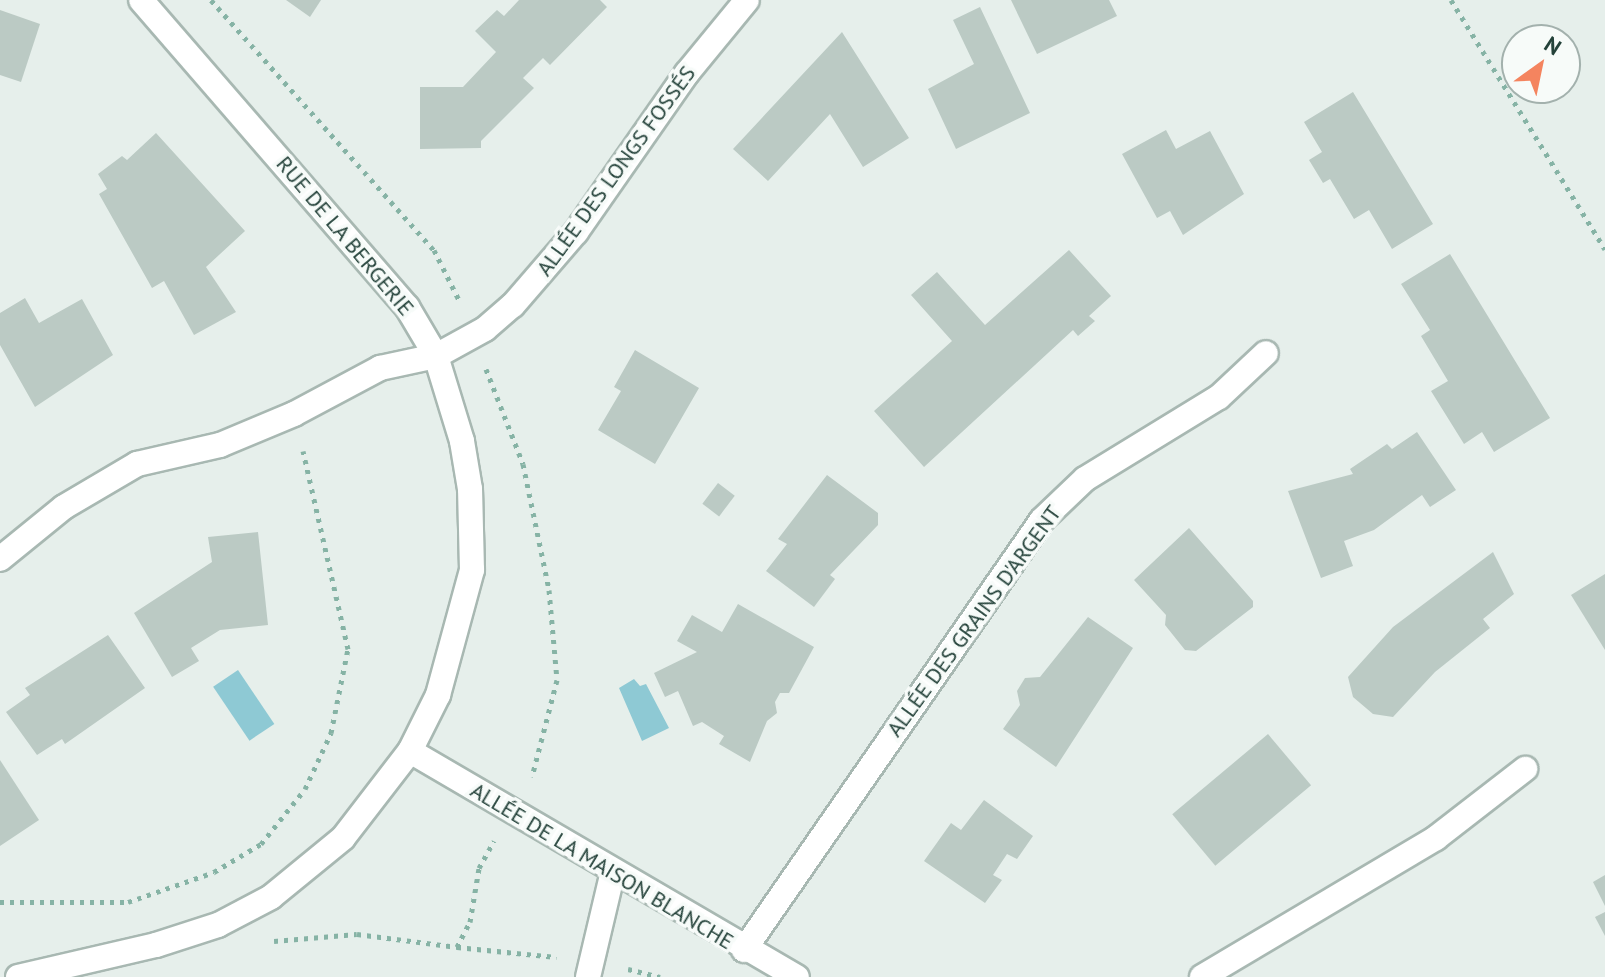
<!DOCTYPE html>
<html>
<head>
<meta charset="utf-8">
<style>
	body { margin:0 }
	#map { position:relative; width:1605px; height:977px; overflow:hidden; background:#e6efeb; font-family:"PT Sans",sans-serif }
	div>[style] { position:absolute }
	.water>* { inset:0; background:#8ec9d4; transform-origin:0 0 }
	.building>* { inset:0; background:#bbcac4; transform-origin:0 0 }
	.path>* { height:5px; margin-top:-2.5px; transform-origin:0; background:repeating-linear-gradient(90deg,#86b3a5 0 4px,transparent 0 10px) }
	.roads { filter:drop-shadow(2px 0 #a8b8b2) drop-shadow(-2px 0 #a8b8b2) drop-shadow(0 2px #a8b8b2) drop-shadow(0 -2px #a8b8b2) }
	.minor>* { height:24px; margin:-12px; padding:0 12px; transform-origin:12px; border-radius:12px; background:#fff }
	span { translate:-50% -50%; white-space:nowrap; text-align:center; line-height:1.15; -webkit-text-stroke:7px #f7fbf9; paint-order:stroke }
	.street-label { font-size:22px; color:#24423a }
	.north { position:absolute; left:1501px; top:24px; width:80px; height:80px; box-sizing:border-box; background:#f7fbf9; border:2px solid #a3b1ad; border-radius:50%; rotate:33deg; font-size:22px; font-weight:700; line-height:32px; text-align:center; color:#24423a }
	.north::after { content:''; display:block; margin:auto; width:28px; height:36px; background:#f4845f; clip-path:polygon(50% 0,100% 100%,50% 72%,0 100%) }
</style>
</head>
<body>
<div id="map">
	<div class="water">
		<i style="left:238px;top:670px;width:65px;height:30px;rotate:56deg"></i>
		<i style="clip-path:polygon(634px 679px,640px 686px,646px 684px,669px 728px,642px 741px,619px 688px)"></i>
	</div>
	<div class="building">
		<i style="clip-path:polygon(286px 0,321px 0,310px 17px)"></i>
		<i style="clip-path:polygon(519px 0,600px 0,607px 7px,550px 65px,543px 58px,523px 78px,534px 88px,481px 141px,481px 148px,420px 149px,420px 87px,463px 87px,496px 52px,475px 31px,497px 10px,504px 16px)"></i>
		<i style="clip-path:polygon(1011px 0,1109px 0,1117px 16px,1037px 54px)"></i>
		<i style="clip-path:polygon(980px 7px,1030px 113px,956px 149px,928px 89px,974px 64px,953px 20px)"></i>
		<i style="clip-path:polygon(0 10px,40px 24px,21px 82px,0 75px)"></i>
		<i style="clip-path:polygon(842px 32px,909px 138px,863px 167px,830px 114px,768px 181px,733px 149px)"></i>
		<i style="clip-path:polygon(1353px 92px,1433px 224px,1392px 249px,1369px 210px,1354px 219px,1330px 179px,1323px 183px,1309px 160px,1322px 152px,1304px 122px)"></i>
		<i style="clip-path:polygon(1166px 130px,1176px 149px,1210px 131px,1244px 194px,1183px 235px,1170px 211px,1157px 218px,1122px 154px)"></i>
		<i style="clip-path:polygon(156px 133px,245px 231px,206px 267px,236px 312px,194px 335px,164px 281px,152px 288px,99px 194px,107px 189px,98px 174px,122px 156px,127px 160px)"></i>
		<i style="clip-path:polygon(1069px 250px,1111px 296px,1089px 316px,1095px 321px,1078px 336px,1073px 330px,924px 467px,874px 411px,952px 341px,911px 295px,937px 272px,985px 325px)"></i>
		<i style="clip-path:polygon(1450px 254px,1550px 418px,1494px 452px,1482px 432px,1464px 444px,1431px 391px,1448px 381px,1421px 336px,1430px 330px,1401px 284px)"></i>
		<i style="clip-path:polygon(25px 298px,39px 323px,82px 299px,113px 355px,35px 407px,0 345px,0 313px)"></i>
		<i style="clip-path:polygon(635px 350px,699px 388px,655px 464px,598px 430px,621px 391px,614px 387px)"></i>
		<i style="clip-path:polygon(1417px 432px,1456px 490px,1430px 507px,1422px 495px,1374px 530px,1344px 541px,1353px 566px,1321px 578px,1288px 491px,1353px 474px,1350px 469px,1387px 444px,1392px 449px)"></i>
		<i style="clip-path:polygon(827px 475px,878px 513px,878px 525px,830px 575px,835px 579px,814px 607px,766px 571px,787px 544px,778px 539px)"></i>
		<i style="left:718px;top:483px;width:21px;height:26px;rotate:37deg"></i>
		<i style="clip-path:polygon(1189px 528px,1253px 601px,1253px 607px,1196px 651px,1185px 650px,1165px 625px,1166px 615px,1134px 580px)"></i>
		<i style="clip-path:polygon(258px 532px,268px 625px,220px 630px,191px 648px,199px 661px,172px 677px,134px 613px,212px 562px,208px 537px)"></i>
		<i style="clip-path:polygon(1493px 552px,1514px 594px,1483px 619px,1490px 628px,1435px 672px,1393px 717px,1373px 714px,1353px 697px,1348px 677px,1393px 627px)"></i>
		<i style="clip-path:polygon(1605px 574px,1605px 650px,1571px 595px)"></i>
		<i style="clip-path:polygon(738px 604px,814px 647px,789px 693px,780px 693px,775px 702px,777px 713px,767px 721px,750px 762px,719px 744px,724px 736px,702px 722px,693px 726px,678px 691px,665px 697px,654px 673px,697px 652px,677px 641px,692px 615px,722px 632px)"></i>
		<i style="clip-path:polygon(1088px 617px,1133px 648px,1056px 767px,1003px 729px,1020px 705px,1017px 691px,1025px 678px,1040px 677px)"></i>
		<i style="clip-path:polygon(108px 635px,145px 688px,65px 744px,62px 739px,37px 755px,6px 712px,30px 695px,25px 688px)"></i>
		<i style="left:1268px;top:734px;width:67px;height:125px;rotate:50deg"></i>
		<i style="clip-path:polygon(0 760px,39px 820px,0 846px)"></i>
		<i style="clip-path:polygon(984px 800px,1033px 836px,1017px 859px,1007px 854px,993px 875px,1002px 880px,985px 903px,924px 861px,951px 823px,961px 830px)"></i>
		<i style="clip-path:polygon(1605px 875px,1605px 906px,1593px 882px)"></i>
		<i style="clip-path:polygon(1605px 912px,1605px 936px,1595px 917px)"></i>
	</div>
	<div class="path">
		<i style="left:211px;top:0;width:335px;rotate:48.3deg"></i>
		<i style="left:434px;top:250px;width:56px;rotate:63.4deg"></i>
		<i style="left:1451px;top:0;width:293px;rotate:58.3deg"></i>
		<i style="left:486px;top:369px;width:102px;rotate:68.7deg"></i>
		<i style="left:523px;top:464px;width:129px;rotate:78.3deg"></i>
		<i style="left:549px;top:590px;width:90px;rotate:84.9deg"></i>
		<i style="left:557px;top:680px;width:100px;rotate:104.5deg"></i>
		<i style="left:0;top:902px;width:128px"></i>
		<i style="left:128px;top:902px;width:91px;rotate:-19.2deg"></i>
		<i style="left:214px;top:872px;width:55px;rotate:-30.8deg"></i>
		<i style="left:261px;top:844px;width:70px;rotate:-51.3deg"></i>
		<i style="left:305px;top:789px;width:62px;rotate:-65.1deg"></i>
		<i style="left:331px;top:733px;width:86px;rotate:-78.6deg"></i>
		<i style="left:348px;top:649px;width:203px;rotate:-102.8deg"></i>
		<i style="left:274px;top:941px;width:83px;rotate:-4.8deg"></i>
		<i style="left:357px;top:934px;width:101px;rotate:7.4deg"></i>
		<i style="left:457px;top:947px;width:28px;rotate:-63deg"></i>
		<i style="left:470px;top:922px;width:55px;rotate:-80.5deg"></i>
		<i style="left:479px;top:868px;width:31px;rotate:-61deg"></i>
		<i style="left:457px;top:947px;width:100px;rotate:5.8deg"></i>
		<i style="left:628px;top:969px;width:33px;rotate:14deg"></i>
	</div>
	<div class="roads">
		<div class="minor">
			<i style="left:0;top:559px;width:82px;rotate:-39.1deg"></i>
			<i style="left:64px;top:507px;width:85px;rotate:-30.5deg"></i>
			<i style="left:137px;top:464px;width:85px;rotate:-12.9deg"></i>
			<i style="left:220px;top:445px;width:80px;rotate:-22.7deg"></i>
			<i style="left:294px;top:414px;width:98px;rotate:-28.1deg"></i>
			<i style="left:380px;top:368px;width:57px;rotate:-12.1deg"></i>
			<i style="left:436px;top:356px;width:56px;rotate:-28.9deg"></i>
			<i style="left:485px;top:329px;width:37px;rotate:-41deg"></i>
			<i style="left:513px;top:305px;width:96px;rotate:-49.2deg"></i>
			<i style="left:576px;top:232px;width:194px;rotate:-55.1deg"></i>
			<i style="left:687px;top:73px;width:94px;rotate:-50.6deg"></i>
			<i style="left:410px;top:751px;width:448px;rotate:30.3deg"></i>
			<i style="left:744px;top:950px;width:523px;rotate:-55.28deg"></i>
			<i style="left:1042px;top:520px;width:59px;rotate:-43.6deg"></i>
			<i style="left:1085px;top:479px;width:157px;rotate:-31.5deg"></i>
			<i style="left:1219px;top:397px;width:64px;rotate:-43.1deg"></i>
			<i style="left:18px;top:977px;width:142px;rotate:-13.1deg"></i>
			<i style="left:156px;top:945px;width:65px;rotate:-17.9deg"></i>
			<i style="left:218px;top:925px;width:60px;rotate:-27.8deg"></i>
			<i style="left:271px;top:897px;width:93px;rotate:-39.3deg"></i>
			<i style="left:343px;top:838px;width:110px;rotate:-52.4deg"></i>
			<i style="left:410px;top:751px;width:63px;rotate:-63.4deg"></i>
			<i style="left:438px;top:695px;width:130px;rotate:-74.8deg"></i>
			<i style="left:472px;top:570px;width:81px;rotate:-91.4deg"></i>
			<i style="left:470px;top:489px;width:49px;rotate:-99.5deg"></i>
			<i style="left:462px;top:441px;width:89px;rotate:-107deg"></i>
			<i style="left:436px;top:356px;width:57px;rotate:-120.6deg"></i>
			<i style="left:407px;top:307px;width:406px;rotate:-130.9deg"></i>
			<i style="left:588px;top:977px;width:109px;rotate:-76.7deg"></i>
			<i style="left:1202px;top:977px;width:272px;rotate:-30.7deg"></i>
			<i style="left:1436px;top:838px;width:113px;rotate:-37.8deg"></i>
		</div>
	</div>
	<div class="street-label">
		<span style="left:616px;top:171px;rotate:-54deg">ALLÉE DES LONGS FOSSÉS</span>
		<span style="left:345px;top:236px;rotate:50deg">RUE DE LA BERGERIE</span>
		<span style="left:974px;top:621px;rotate:-54deg">ALLÉE DES GRAINS D'ARGENT</span>
		<span style="left:602px;top:866px;rotate:31deg">ALLÉE DE LA MAISON BLANCHE</span>
	</div>
	<div class="north">N</div>
</div>
</body>
</html>
